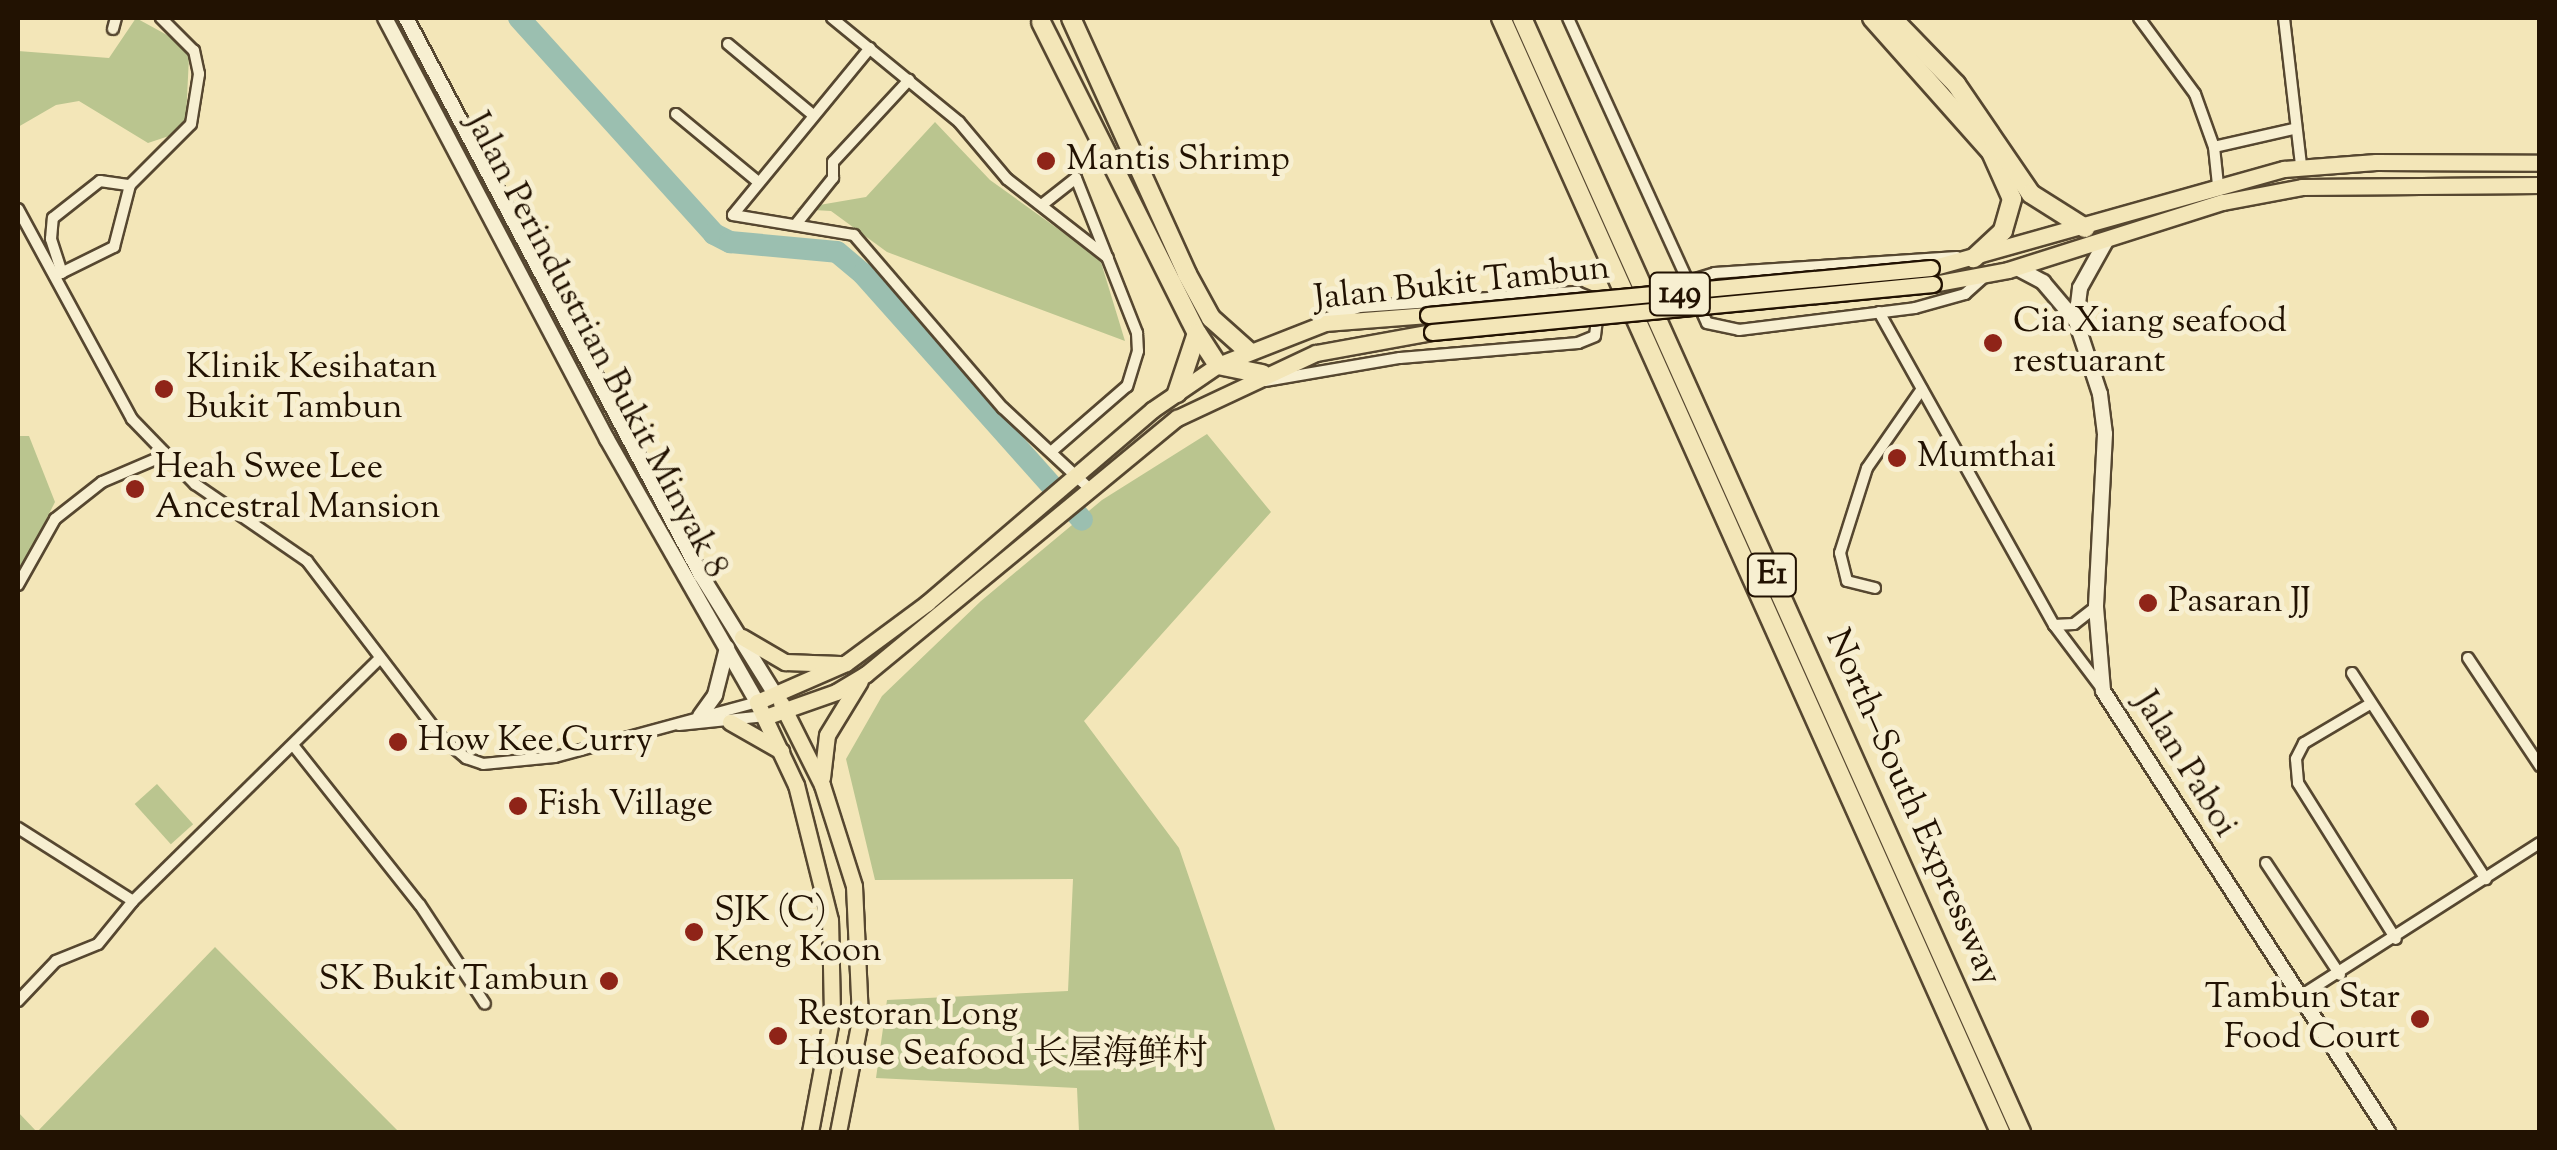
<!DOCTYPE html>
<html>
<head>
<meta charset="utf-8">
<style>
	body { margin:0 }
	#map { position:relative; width:2557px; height:1150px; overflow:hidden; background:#f3e6b8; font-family:"Sorts Mill Goudy","Noto Serif SC",serif }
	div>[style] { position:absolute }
	.green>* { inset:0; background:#bac58f; transform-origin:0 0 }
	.river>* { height:22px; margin:-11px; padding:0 11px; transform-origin:11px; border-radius:11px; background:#9bbfb0 }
	.roads { filter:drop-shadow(2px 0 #564730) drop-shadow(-2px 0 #564730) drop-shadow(0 2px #564730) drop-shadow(0 -2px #564730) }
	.street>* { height:10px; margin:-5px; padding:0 5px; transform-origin:5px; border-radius:5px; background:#f7efd1 }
	.secondary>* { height:14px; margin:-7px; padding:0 7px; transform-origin:7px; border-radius:7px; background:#f7efd1 }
	.primary>* { height:15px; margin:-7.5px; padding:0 7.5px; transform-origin:7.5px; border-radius:7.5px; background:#f3e6b8 }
	.highway>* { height:18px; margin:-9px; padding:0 9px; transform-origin:9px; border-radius:9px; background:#f3e6b8 }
	.bridges { filter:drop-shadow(2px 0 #221202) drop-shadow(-2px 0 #221202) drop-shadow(0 2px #221202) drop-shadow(0 -2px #221202) }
	.primary-bridge>* { height:15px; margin:-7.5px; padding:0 7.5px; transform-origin:7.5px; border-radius:7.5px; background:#f3e6b8 }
	.dots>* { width:28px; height:28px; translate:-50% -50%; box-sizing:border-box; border:5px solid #f7efd1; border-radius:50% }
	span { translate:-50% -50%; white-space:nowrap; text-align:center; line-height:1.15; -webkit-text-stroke:10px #f7efd1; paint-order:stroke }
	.shield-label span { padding:2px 8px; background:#f7efd1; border:2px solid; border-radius:8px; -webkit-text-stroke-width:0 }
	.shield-label { font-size:32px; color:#221202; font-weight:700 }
	.poi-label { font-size:35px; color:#221202 }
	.left { translate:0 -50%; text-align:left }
	.right { translate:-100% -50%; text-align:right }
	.street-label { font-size:35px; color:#221202 }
	.frame { position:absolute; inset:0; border:20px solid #221202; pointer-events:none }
</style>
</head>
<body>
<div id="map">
	<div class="green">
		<i style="clip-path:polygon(136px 18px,178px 41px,189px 57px,186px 118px,175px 134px,148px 143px,79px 101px,56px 105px,18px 127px,18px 51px,109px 58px)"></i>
		<i style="clip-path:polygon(935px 122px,990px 180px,1100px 259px,1125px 341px,887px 252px,831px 211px,796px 209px,866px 197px)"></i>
		<i style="clip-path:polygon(1207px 434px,1271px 512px,1084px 721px,1179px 848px,1276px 1132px,1079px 1132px,1077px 1088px,876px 1078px,887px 1000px,1068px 991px,1073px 879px,875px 880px,846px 759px,882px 696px,981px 601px,1102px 500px)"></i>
		<i style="clip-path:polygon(18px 436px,29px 436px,55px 502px,18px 575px)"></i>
		<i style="left:157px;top:784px;width:54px;height:30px;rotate:48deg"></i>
		<i style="clip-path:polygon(215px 947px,399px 1132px,18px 1132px,18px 1112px,37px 1132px)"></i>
	</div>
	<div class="river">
		<i style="left:519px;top:18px;width:291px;rotate:47.9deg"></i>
		<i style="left:714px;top:234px;width:18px;rotate:27deg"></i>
		<i style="left:730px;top:242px;width:107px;rotate:5.3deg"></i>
		<i style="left:837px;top:252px;width:34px;rotate:40deg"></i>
		<i style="left:863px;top:274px;width:329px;rotate:48.3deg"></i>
	</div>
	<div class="roads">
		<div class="street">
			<i style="left:832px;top:18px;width:164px;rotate:39.3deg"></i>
			<i style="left:959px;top:122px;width:75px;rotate:49.9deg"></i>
			<i style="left:1007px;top:179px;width:128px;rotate:38deg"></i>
			<i style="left:1568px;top:18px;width:289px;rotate:65.5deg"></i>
			<i style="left:2139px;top:18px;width:94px;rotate:53.6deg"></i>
			<i style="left:2195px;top:94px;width:56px;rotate:70.3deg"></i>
			<i style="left:2214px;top:147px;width:37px;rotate:84deg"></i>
			<i style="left:2284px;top:18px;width:149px;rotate:83.4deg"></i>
			<i style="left:113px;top:29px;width:11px;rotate:-75deg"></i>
			<i style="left:728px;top:44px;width:111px;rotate:39.9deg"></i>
			<i style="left:870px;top:48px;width:216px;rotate:129.4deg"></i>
			<i style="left:733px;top:215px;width:123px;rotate:9.4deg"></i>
			<i style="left:854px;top:235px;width:228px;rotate:49.3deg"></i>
			<i style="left:1003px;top:408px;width:119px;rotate:43deg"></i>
			<i style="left:676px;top:114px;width:105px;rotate:39.6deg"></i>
			<i style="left:2214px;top:147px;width:82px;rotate:-12.7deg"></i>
			<i style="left:1043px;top:204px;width:42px;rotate:-38.2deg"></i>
			<i style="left:1076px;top:178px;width:167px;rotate:68.5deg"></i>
			<i style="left:1137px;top:333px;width:18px;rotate:87deg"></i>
			<i style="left:1138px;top:351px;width:37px;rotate:107deg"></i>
			<i style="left:1127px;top:386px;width:98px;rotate:139.1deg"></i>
			<i style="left:18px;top:209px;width:239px;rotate:61.5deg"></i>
			<i style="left:132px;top:419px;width:91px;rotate:45.9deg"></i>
			<i style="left:195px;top:484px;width:136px;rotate:34.5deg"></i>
			<i style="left:307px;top:561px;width:221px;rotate:52.7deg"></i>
			<i style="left:441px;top:737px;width:33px;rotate:40deg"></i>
			<i style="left:466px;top:758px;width:18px;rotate:19deg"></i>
			<i style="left:483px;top:764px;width:72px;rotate:-5.6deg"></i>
			<i style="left:555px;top:757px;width:209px;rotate:-15.2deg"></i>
			<i style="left:797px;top:223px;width:58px;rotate:-51.3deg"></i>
			<i style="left:833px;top:178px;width:16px;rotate:-90deg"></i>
			<i style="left:833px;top:162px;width:112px;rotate:-47.2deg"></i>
			<i style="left:1957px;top:257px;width:243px;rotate:176.2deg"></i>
			<i style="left:1715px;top:273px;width:28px;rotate:163deg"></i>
			<i style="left:1688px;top:281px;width:46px;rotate:65.7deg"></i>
			<i style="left:1707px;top:323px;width:33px;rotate:12deg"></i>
			<i style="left:1739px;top:330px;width:177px;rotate:-7.1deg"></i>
			<i style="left:1915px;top:308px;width:52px;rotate:-15.6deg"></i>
			<i style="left:1965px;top:294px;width:27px;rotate:-42deg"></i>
			<i style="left:62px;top:273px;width:36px;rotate:-108deg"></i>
			<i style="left:51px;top:239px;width:21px;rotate:-85deg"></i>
			<i style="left:53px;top:218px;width:60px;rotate:-38.2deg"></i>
			<i style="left:100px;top:181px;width:30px;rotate:8deg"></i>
			<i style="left:55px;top:276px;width:66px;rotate:-26.2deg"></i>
			<i style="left:114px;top:247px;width:64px;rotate:-75.5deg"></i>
			<i style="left:130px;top:185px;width:86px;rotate:-45deg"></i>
			<i style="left:191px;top:124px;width:51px;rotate:-80.9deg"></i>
			<i style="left:199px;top:74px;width:24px;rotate:-102deg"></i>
			<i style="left:194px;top:51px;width:47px;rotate:-135deg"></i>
			<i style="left:1879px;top:312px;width:359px;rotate:60.8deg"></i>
			<i style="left:2054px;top:625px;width:81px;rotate:53deg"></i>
			<i style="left:1318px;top:321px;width:44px;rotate:-18.4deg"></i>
			<i style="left:1360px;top:307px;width:218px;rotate:-4deg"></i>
			<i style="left:1577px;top:292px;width:15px;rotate:23deg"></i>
			<i style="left:1265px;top:381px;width:137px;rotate:-9.7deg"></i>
			<i style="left:1400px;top:358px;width:179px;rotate:-4.8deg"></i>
			<i style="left:1578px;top:343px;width:18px;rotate:-22deg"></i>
			<i style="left:1595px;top:336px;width:24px;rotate:-83deg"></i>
			<i style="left:18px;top:585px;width:76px;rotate:-60.7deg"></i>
			<i style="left:55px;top:519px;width:60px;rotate:-38.2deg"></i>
			<i style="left:102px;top:482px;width:66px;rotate:-23.1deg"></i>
			<i style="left:1875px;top:588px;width:29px;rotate:-166deg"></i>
			<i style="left:1847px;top:581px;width:29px;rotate:-104deg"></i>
			<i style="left:1840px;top:553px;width:89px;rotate:-72.4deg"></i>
			<i style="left:1867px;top:468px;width:96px;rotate:-55.2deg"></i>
			<i style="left:2054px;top:625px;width:20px;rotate:-3deg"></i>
			<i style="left:2074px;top:624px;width:28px;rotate:-38deg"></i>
			<i style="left:2468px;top:658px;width:130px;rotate:56.3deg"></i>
			<i style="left:2352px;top:673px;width:246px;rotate:57deg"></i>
			<i style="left:2370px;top:704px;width:77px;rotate:149.4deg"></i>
			<i style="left:2304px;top:743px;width:18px;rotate:117deg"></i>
			<i style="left:2296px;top:759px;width:24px;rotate:85deg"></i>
			<i style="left:2298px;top:783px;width:184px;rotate:57.9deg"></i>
			<i style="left:679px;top:725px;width:87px;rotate:-5.9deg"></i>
			<i style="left:293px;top:745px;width:204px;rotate:51.6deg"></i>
			<i style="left:420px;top:905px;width:118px;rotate:56.7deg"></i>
			<i style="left:18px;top:828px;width:136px;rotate:32.4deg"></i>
			<i style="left:2266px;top:863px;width:134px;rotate:56.5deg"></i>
			<i style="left:2299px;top:997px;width:286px;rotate:-32.6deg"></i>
			<i style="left:18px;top:1001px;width:55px;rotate:-46.5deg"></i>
			<i style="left:56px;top:961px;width:45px;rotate:-22deg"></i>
			<i style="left:98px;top:944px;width:55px;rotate:-50.9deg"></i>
			<i style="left:133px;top:901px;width:345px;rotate:-44.5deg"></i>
		</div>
		<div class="secondary">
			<i style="left:385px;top:18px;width:476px;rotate:62.2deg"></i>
			<i style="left:607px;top:439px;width:303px;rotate:60.3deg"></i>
			<i style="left:406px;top:18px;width:630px;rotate:62.09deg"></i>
			<i style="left:701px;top:575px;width:142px;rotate:58.2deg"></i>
			<i style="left:2106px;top:241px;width:54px;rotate:119deg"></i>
			<i style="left:2080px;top:288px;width:33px;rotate:97deg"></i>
			<i style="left:2076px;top:321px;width:77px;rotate:71.8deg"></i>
			<i style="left:2100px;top:394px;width:40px;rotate:82.9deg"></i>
			<i style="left:2105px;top:434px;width:173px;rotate:93deg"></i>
			<i style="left:2096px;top:607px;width:84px;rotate:85.2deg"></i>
			<i style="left:2103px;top:691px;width:525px;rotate:57.13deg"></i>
			<i style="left:2017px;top:268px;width:30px;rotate:28deg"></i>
			<i style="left:2043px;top:282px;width:51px;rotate:49.8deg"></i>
			<i style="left:700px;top:716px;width:26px;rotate:-54deg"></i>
			<i style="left:715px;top:695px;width:49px;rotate:-75.7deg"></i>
		</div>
		<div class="primary">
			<i style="left:1931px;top:268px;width:367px;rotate:-15.7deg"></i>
			<i style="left:2284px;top:169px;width:92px;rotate:-4.4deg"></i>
			<i style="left:2376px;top:162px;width:164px;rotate:0.3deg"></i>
			<i style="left:1933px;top:284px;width:76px;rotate:-10.6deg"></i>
			<i style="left:2008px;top:270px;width:225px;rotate:-17.6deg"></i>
			<i style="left:2223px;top:202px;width:80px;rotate:-10.8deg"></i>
			<i style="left:2302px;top:187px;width:238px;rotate:-0.5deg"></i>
			<i style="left:742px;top:637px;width:50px;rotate:30.2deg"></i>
			<i style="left:785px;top:662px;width:55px;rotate:2.1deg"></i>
			<i style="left:781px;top:703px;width:92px;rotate:63.4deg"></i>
			<i style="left:822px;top:785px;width:106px;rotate:72.4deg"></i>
			<i style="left:854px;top:886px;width:134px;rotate:87.4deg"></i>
			<i style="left:860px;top:1020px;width:114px;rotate:101.1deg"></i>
			<i style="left:768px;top:716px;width:72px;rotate:-19.4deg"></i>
			<i style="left:836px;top:692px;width:35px;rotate:-31deg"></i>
			<i style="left:866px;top:674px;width:403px;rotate:-39.5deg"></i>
			<i style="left:1177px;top:418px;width:153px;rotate:-25.1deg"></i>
			<i style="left:1316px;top:353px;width:118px;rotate:-10.3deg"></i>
			<i style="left:730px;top:722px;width:59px;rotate:29.6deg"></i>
			<i style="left:822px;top:778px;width:43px;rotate:-83.4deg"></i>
			<i style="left:827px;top:735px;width:63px;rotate:-58.6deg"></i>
			<i style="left:810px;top:1132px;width:120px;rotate:-79.4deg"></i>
			<i style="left:832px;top:1014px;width:94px;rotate:-91.2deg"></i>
			<i style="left:830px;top:920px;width:139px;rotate:-104.1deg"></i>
			<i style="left:796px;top:785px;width:92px;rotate:-115.2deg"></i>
			<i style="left:757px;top:702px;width:97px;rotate:-23.7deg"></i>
			<i style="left:846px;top:663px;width:101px;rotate:-36.5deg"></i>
			<i style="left:927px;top:603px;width:296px;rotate:-40.6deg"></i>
			<i style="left:1152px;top:410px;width:80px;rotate:-34.3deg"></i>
			<i style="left:1218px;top:365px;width:115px;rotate:-21.4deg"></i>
			<i style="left:1325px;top:323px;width:103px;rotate:-4.4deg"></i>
		</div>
		<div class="highway">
			<i style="left:1071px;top:18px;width:281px;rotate:65.6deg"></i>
			<i style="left:1187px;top:274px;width:50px;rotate:61.4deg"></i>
			<i style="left:1211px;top:318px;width:50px;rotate:41.7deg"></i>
			<i style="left:1501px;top:18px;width:1221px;rotate:65.87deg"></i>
			<i style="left:1522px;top:18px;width:1221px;rotate:65.87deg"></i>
			<i style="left:1872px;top:18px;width:179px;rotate:48.4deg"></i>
			<i style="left:1991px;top:152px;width:51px;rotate:65.9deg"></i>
			<i style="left:2012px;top:199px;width:33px;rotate:106deg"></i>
			<i style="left:2003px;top:231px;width:40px;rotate:137deg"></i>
			<i style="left:1892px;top:18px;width:92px;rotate:45.9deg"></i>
			<i style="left:1956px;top:84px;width:133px;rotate:55.7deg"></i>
			<i style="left:2031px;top:194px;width:64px;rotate:32.2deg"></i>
			<i style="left:1041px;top:22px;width:348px;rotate:63.4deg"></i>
			<i style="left:1197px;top:333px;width:38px;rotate:57deg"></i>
			<i style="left:1218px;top:365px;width:45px;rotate:11.6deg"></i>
			<i style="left:1177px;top:393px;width:63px;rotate:-71.6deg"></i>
		</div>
	</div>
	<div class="bridges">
		<div class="primary-bridge">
			<i style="left:1428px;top:315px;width:505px;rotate:-5.34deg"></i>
			<i style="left:1432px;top:332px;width:503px;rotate:-5.47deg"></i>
		</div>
	</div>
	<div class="dots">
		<i style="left:1046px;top:161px;background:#8f2418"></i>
		<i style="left:1993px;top:343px;background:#8f2418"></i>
		<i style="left:164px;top:389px;background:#8f2418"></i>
		<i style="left:1897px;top:458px;background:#8f2418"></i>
		<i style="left:135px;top:489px;background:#8f2418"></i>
		<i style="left:2148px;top:603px;background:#8f2418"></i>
		<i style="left:398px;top:742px;background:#8f2418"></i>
		<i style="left:518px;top:806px;background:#8f2418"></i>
		<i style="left:694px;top:932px;background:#8f2418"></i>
		<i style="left:609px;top:981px;background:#8f2418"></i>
		<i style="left:2420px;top:1019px;background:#8f2418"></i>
		<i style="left:778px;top:1036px;background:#8f2418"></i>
	</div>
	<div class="shield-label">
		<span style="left:1680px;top:294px">149</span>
		<span style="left:1772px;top:575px">E1</span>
	</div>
	<div class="poi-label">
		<span class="left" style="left:1066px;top:161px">Mantis Shrimp</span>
		<span class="left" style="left:2013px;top:343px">Cia Xiang seafood<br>restuarant</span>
		<span class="left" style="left:186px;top:389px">Klinik Kesihatan<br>Bukit Tambun</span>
		<span class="left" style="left:1917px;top:458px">Mumthai</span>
		<span class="left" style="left:155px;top:489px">Heah Swee Lee<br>Ancestral Mansion</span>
		<span class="left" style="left:2168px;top:603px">Pasaran JJ</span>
		<span class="left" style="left:418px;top:742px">How Kee Curry</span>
		<span class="left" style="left:538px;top:806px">Fish Village</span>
		<span class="left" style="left:714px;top:932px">SJK (C)<br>Keng Koon</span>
		<span class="right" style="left:589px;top:981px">SK Bukit Tambun</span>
		<span class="right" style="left:2400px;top:1019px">Tambun Star<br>Food Court</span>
		<span class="left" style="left:798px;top:1036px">Restoran Long<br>House Seafood 长屋海鲜村</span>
	</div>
	<div class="street-label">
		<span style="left:1462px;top:285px;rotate:-6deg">Jalan Bukit Tambun</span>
		<span style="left:595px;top:346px;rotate:62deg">Jalan Perindustrian Bukit Minyak 8</span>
		<span style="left:2184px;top:765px;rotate:58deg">Jalan Paboi</span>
		<span style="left:1912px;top:808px;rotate:66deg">North–South Expressway</span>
	</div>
	<div class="frame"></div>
</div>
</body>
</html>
